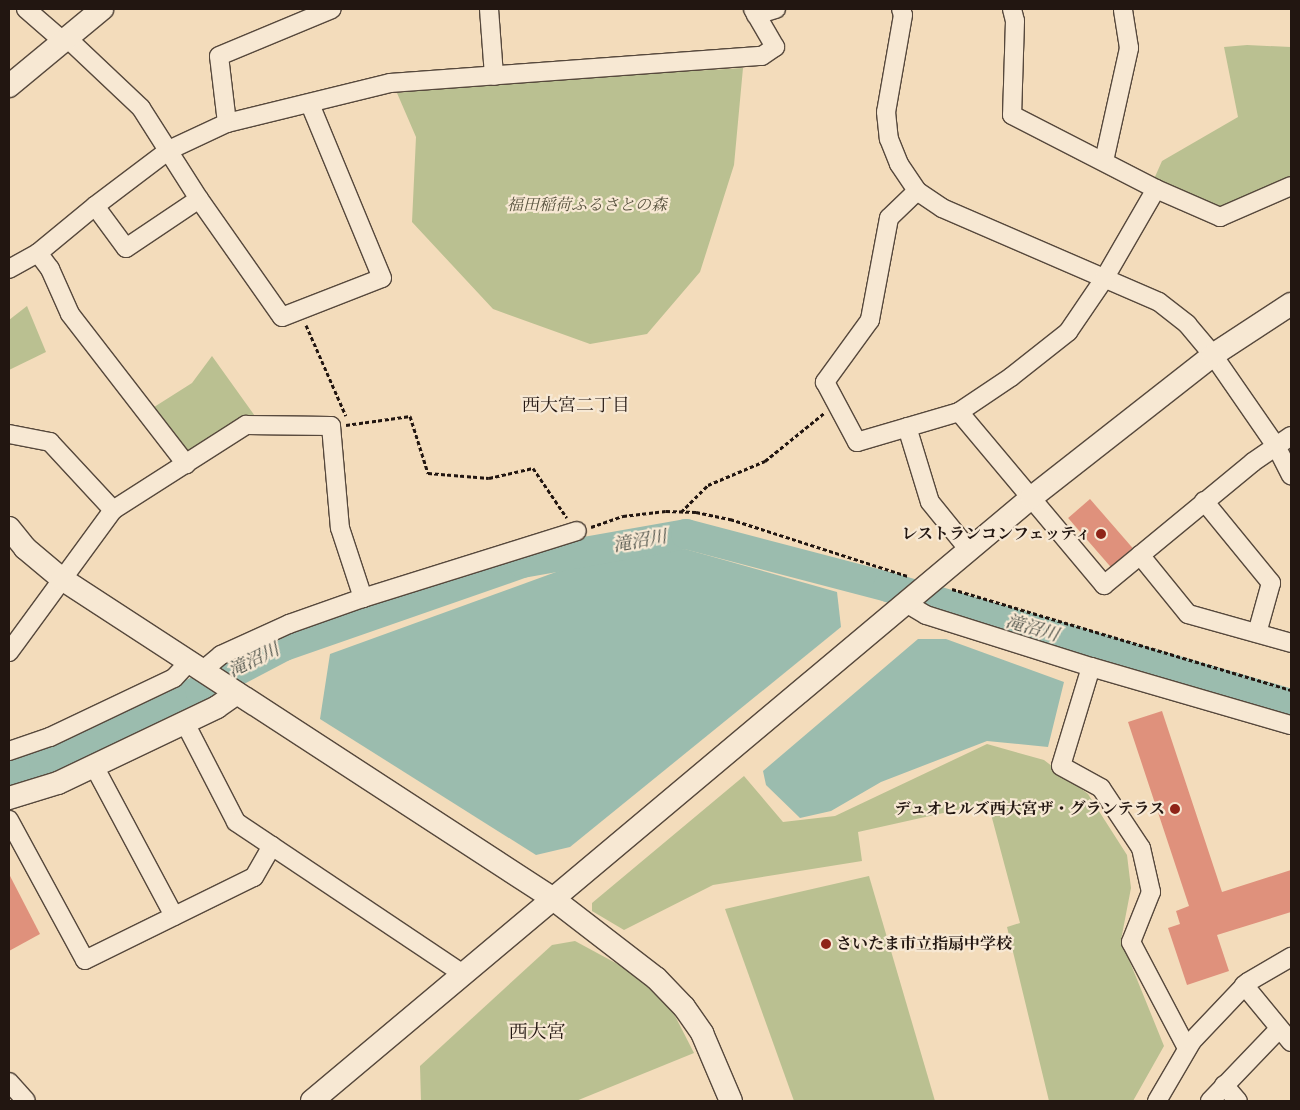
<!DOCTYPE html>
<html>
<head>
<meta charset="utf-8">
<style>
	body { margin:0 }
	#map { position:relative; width:1300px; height:1110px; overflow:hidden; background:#f3dcbb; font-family:"IM FELL French Canon","Noto Serif JP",serif }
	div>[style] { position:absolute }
	.green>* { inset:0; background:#bac091 }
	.water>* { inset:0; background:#9bbcae }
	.river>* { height:30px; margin:-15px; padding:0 15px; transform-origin:15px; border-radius:15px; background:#9bbcae }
	.building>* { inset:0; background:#df917c; transform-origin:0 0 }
	.path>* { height:3px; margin-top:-1.5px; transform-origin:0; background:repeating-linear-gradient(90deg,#221611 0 4px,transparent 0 6.5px) }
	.roads { filter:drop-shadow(1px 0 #56483c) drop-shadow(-1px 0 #56483c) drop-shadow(0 1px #56483c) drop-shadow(0 -1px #56483c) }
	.minor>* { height:18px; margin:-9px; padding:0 9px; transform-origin:9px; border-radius:9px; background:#f7e8d3 }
	.tertiary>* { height:22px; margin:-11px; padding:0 11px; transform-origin:11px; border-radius:11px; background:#f7e8d3 }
	.dots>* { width:14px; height:14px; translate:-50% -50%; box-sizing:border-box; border:2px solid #f7e8d3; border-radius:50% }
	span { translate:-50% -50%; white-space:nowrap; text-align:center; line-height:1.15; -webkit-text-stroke:4.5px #f7e8d3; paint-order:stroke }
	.park-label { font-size:16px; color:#57523e; font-style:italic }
	.poi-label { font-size:16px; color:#221611; font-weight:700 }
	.right { translate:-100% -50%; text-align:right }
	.left { translate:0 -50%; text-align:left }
	.neighbourhood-label { font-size:18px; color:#221611 }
	.water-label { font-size:18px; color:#4c5048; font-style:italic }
	.quarter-label { font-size:19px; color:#221611 }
	.frame { position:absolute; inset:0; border:10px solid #221611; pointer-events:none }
</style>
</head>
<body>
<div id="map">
	<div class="green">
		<i style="clip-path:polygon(1247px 45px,1291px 47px,1291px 181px,1220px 213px,1154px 179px,1162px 161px,1238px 117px,1224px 47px)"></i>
		<i style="clip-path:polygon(743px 68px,734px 165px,700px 272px,647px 334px,590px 344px,493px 309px,412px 222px,416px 137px,397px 93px,483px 83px)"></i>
		<i style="clip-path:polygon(27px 306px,46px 352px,9px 370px,9px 320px)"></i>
		<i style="clip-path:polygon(212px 356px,257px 419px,190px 452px,182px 452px,151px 409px,192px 383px)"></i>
		<i style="clip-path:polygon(987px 744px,1044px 760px,1088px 794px,1127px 855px,1131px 888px,1121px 940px,1164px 1046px,1133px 1101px,1049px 1101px,1007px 927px,1020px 923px,988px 803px,858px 832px,862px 861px,713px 885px,624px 930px,592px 911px,592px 903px,744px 776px,783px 822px,835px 816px)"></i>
		<i style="clip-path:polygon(869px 876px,935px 1101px,794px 1101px,725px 909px)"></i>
		<i style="clip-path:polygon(575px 941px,636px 974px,672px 1010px,694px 1053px,576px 1101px,421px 1101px,420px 1066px,552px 945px)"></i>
	</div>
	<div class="water">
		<i style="clip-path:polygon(685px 549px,837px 592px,841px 627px,570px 847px,536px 855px,320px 719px,330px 654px,589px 560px)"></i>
		<i style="clip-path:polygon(918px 639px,946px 639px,1064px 682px,1048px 747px,987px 741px,881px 782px,831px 811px,800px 818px,766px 785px,763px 771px)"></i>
	</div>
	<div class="river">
		<i style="left:9px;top:774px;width:37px;rotate:-17deg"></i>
		<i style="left:44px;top:763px;width:172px;rotate:-25.1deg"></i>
		<i style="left:200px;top:690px;width:95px;rotate:-27.6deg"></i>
		<i style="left:284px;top:646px;width:252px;rotate:-19.2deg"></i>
		<i style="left:522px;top:563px;width:167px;rotate:-10deg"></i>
		<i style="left:686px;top:534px;width:209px;rotate:14.7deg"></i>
		<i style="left:888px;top:587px;width:420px;rotate:16.2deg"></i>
	</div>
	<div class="building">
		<i style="left:1090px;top:499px;width:65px;height:29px;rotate:49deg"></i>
		<i style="clip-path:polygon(1162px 711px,1222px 892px,1291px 870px,1291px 912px,1217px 935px,1229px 971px,1187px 985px,1168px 928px,1180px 924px,1176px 911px,1189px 906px,1128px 722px)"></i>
		<i style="clip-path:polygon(9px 874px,40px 934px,9px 951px)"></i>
	</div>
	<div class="path">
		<i style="left:306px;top:325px;width:99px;rotate:66.3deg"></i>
		<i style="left:346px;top:425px;width:65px;rotate:-8deg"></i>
		<i style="left:410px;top:416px;width:60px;rotate:72.5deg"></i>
		<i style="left:428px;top:473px;width:61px;rotate:4.7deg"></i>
		<i style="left:489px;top:478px;width:45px;rotate:-12.8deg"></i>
		<i style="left:533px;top:468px;width:60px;rotate:55.8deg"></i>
		<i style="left:681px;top:512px;width:38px;rotate:-45deg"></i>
		<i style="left:708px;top:485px;width:62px;rotate:-22.8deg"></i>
		<i style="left:765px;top:461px;width:76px;rotate:-39.1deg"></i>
		<i style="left:591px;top:527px;width:34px;rotate:-19deg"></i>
		<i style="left:623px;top:516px;width:43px;rotate:-6.6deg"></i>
		<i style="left:666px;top:511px;width:30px;rotate:2deg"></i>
		<i style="left:696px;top:512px;width:35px;rotate:12deg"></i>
		<i style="left:730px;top:519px;width:187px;rotate:17.8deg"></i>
		<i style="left:952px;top:589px;width:354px;rotate:16.6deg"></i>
	</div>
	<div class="roads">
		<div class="minor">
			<i style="left:26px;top:9px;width:49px;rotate:40.9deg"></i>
			<i style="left:489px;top:9px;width:67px;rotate:85.7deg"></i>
			<i style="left:901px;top:9px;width:6px;rotate:72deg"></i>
			<i style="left:903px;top:15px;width:98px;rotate:99.9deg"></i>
			<i style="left:886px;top:112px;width:27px;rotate:84deg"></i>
			<i style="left:889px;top:139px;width:27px;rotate:68deg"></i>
			<i style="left:899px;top:164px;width:32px;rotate:56deg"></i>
			<i style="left:917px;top:191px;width:30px;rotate:34deg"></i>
			<i style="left:942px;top:208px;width:236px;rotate:23.4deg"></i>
			<i style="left:1159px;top:302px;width:36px;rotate:38deg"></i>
			<i style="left:1187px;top:324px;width:40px;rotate:50deg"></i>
			<i style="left:1213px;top:355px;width:111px;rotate:55.3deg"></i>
			<i style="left:1276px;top:446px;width:33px;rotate:63deg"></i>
			<i style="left:1012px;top:9px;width:12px;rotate:76deg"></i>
			<i style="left:1015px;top:21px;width:94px;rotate:91.8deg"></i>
			<i style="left:1012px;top:115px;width:162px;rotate:27.2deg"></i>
			<i style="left:1156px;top:189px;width:70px;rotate:23.6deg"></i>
			<i style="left:1220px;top:217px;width:77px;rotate:-23.6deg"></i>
			<i style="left:756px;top:15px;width:21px;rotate:-17deg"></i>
			<i style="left:67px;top:38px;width:102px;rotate:43.4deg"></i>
			<i style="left:141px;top:108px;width:108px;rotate:57.5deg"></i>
			<i style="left:199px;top:199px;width:144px;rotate:54.9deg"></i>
			<i style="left:282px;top:317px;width:107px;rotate:-21.3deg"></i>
			<i style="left:382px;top:278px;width:188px;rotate:-112.5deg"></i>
			<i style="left:227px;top:123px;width:67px;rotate:-96.8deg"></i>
			<i style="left:219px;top:56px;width:122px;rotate:-22.6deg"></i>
			<i style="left:1104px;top:161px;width:116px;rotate:-77.5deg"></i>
			<i style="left:1129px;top:48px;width:39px;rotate:-99deg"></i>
			<i style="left:917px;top:191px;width:39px;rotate:136deg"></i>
			<i style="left:889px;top:218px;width:104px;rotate:100.6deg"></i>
			<i style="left:870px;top:320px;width:77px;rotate:126deg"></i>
			<i style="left:825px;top:382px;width:68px;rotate:61.9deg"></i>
			<i style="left:857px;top:442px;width:106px;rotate:-16.4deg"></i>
			<i style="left:959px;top:412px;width:63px;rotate:-33.9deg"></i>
			<i style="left:1011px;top:377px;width:73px;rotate:-38.3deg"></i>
			<i style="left:1068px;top:332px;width:64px;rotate:-55.8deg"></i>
			<i style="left:1104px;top:279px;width:104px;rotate:-60deg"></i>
			<i style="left:95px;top:206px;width:52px;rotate:53.6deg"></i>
			<i style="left:126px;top:248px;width:88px;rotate:-33.9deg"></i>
			<i style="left:38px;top:253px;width:20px;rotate:53deg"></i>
			<i style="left:50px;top:269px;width:49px;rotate:66deg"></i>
			<i style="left:70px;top:314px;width:190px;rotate:52.3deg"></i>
			<i style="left:9px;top:269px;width:33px;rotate:-29deg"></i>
			<i style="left:38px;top:253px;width:74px;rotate:-39.5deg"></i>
			<i style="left:95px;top:206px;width:93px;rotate:-37.1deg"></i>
			<i style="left:169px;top:150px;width:64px;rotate:-25deg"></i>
			<i style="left:227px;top:123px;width:168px;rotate:-13.8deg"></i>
			<i style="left:390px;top:83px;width:373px;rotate:-4.2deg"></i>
			<i style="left:762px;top:56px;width:16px;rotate:-35deg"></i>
			<i style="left:775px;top:47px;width:44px;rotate:-120.1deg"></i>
			<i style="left:959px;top:412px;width:226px;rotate:50deg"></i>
			<i style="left:1104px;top:585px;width:193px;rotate:-39.5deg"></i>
			<i style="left:1253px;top:462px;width:46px;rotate:-34.4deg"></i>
			<i style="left:907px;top:427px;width:78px;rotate:73deg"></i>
			<i style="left:930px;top:502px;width:62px;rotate:50.9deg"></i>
			<i style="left:9px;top:434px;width:42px;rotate:11deg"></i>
			<i style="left:50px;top:442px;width:93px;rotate:47.2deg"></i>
			<i style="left:113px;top:510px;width:176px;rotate:126.2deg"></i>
			<i style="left:1204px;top:501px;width:106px;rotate:50.7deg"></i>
			<i style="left:1271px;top:583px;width:52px;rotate:105.6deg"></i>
			<i style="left:113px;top:510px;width:158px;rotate:-32.6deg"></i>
			<i style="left:246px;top:425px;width:85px;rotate:0.7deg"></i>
			<i style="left:331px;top:426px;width:102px;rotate:85deg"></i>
			<i style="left:340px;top:528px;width:74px;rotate:71.8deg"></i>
			<i style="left:1140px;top:555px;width:76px;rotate:50.9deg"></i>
			<i style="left:1188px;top:614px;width:107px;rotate:15.7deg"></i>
			<i style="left:906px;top:603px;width:23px;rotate:31deg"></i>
			<i style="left:926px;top:615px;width:173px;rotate:17.5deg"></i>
			<i style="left:1091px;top:667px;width:208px;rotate:16.2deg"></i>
			<i style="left:1091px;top:667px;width:103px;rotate:106.9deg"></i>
			<i style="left:1061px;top:766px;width:46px;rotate:28.8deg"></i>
			<i style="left:1101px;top:788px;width:72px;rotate:56.3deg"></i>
			<i style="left:1141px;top:848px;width:45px;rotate:77.2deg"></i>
			<i style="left:1151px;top:892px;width:54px;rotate:111.8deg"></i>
			<i style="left:1131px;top:942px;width:120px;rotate:62.2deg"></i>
			<i style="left:202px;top:671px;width:25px;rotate:-40deg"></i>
			<i style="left:221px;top:655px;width:75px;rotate:-24.5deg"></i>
			<i style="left:289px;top:624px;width:78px;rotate:-19.4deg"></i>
			<i style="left:363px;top:598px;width:224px;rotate:-17.4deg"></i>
			<i style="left:185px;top:723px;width:111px;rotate:62.7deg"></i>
			<i style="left:236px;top:822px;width:273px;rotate:33.8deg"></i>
			<i style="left:9px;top:751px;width:43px;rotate:-18.9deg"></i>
			<i style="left:50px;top:737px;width:137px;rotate:-25.4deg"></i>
			<i style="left:174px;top:678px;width:22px;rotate:-47deg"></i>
			<i style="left:94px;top:766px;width:170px;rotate:61.9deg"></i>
			<i style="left:9px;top:820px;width:159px;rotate:61.5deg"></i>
			<i style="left:85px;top:960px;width:188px;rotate:-26.2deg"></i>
			<i style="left:254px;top:877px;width:36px;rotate:-60deg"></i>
			<i style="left:1244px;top:985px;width:74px;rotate:50.5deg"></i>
			<i style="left:9px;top:1082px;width:25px;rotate:48deg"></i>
			<i style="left:1224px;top:1085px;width:21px;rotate:49deg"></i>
			<i style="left:1157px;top:1101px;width:69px;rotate:-59.7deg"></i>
			<i style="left:1192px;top:1041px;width:81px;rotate:-46.5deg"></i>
			<i style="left:1248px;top:982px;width:50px;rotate:-30.2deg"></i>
			<i style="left:1210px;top:1101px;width:100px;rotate:-46.2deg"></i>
		</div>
		<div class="tertiary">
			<i style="left:9px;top:86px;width:121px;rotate:-39.6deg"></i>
			<i style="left:9px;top:528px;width:26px;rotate:51deg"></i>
			<i style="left:25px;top:548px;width:48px;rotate:40deg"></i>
			<i style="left:62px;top:579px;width:585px;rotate:33.06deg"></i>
			<i style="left:552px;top:898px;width:131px;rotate:37.6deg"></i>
			<i style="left:656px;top:978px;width:40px;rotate:46deg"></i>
			<i style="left:684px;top:1007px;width:32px;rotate:55deg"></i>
			<i style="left:702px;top:1033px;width:74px;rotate:66.9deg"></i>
			<i style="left:9px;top:798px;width:51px;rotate:-17deg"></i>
			<i style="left:58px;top:783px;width:176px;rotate:-25.5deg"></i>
			<i style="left:217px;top:707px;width:24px;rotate:-35deg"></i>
			<i style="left:312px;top:1101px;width:940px;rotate:-39.99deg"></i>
			<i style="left:1032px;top:497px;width:230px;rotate:-38.1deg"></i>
			<i style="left:1213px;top:355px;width:93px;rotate:-33.2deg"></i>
		</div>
	</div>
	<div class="dots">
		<i style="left:1101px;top:534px;background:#8f2418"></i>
		<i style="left:1175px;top:809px;background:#8f2418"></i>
		<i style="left:826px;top:944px;background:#8f2418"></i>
	</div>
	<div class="park-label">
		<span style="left:587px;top:205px">福田稲荷ふるさとの森</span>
	</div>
	<div class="poi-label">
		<span class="right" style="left:1091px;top:534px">レストランコンフェッティ</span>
		<span class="right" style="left:1165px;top:809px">デュオヒルズ西大宮ザ・グランテラス</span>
		<span class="left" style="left:836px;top:944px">さいたま市立指扇中学校</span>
	</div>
	<div class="neighbourhood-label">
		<span style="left:576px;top:406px">西大宮二丁目</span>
	</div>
	<div class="water-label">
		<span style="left:640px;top:542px;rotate:-10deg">滝沼川</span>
		<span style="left:1032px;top:629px;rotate:16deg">滝沼川</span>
		<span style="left:254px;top:661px;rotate:-26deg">滝沼川</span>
	</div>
	<div class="quarter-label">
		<span style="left:537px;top:1033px">西大宮</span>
	</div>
	<div class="frame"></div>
</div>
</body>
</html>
